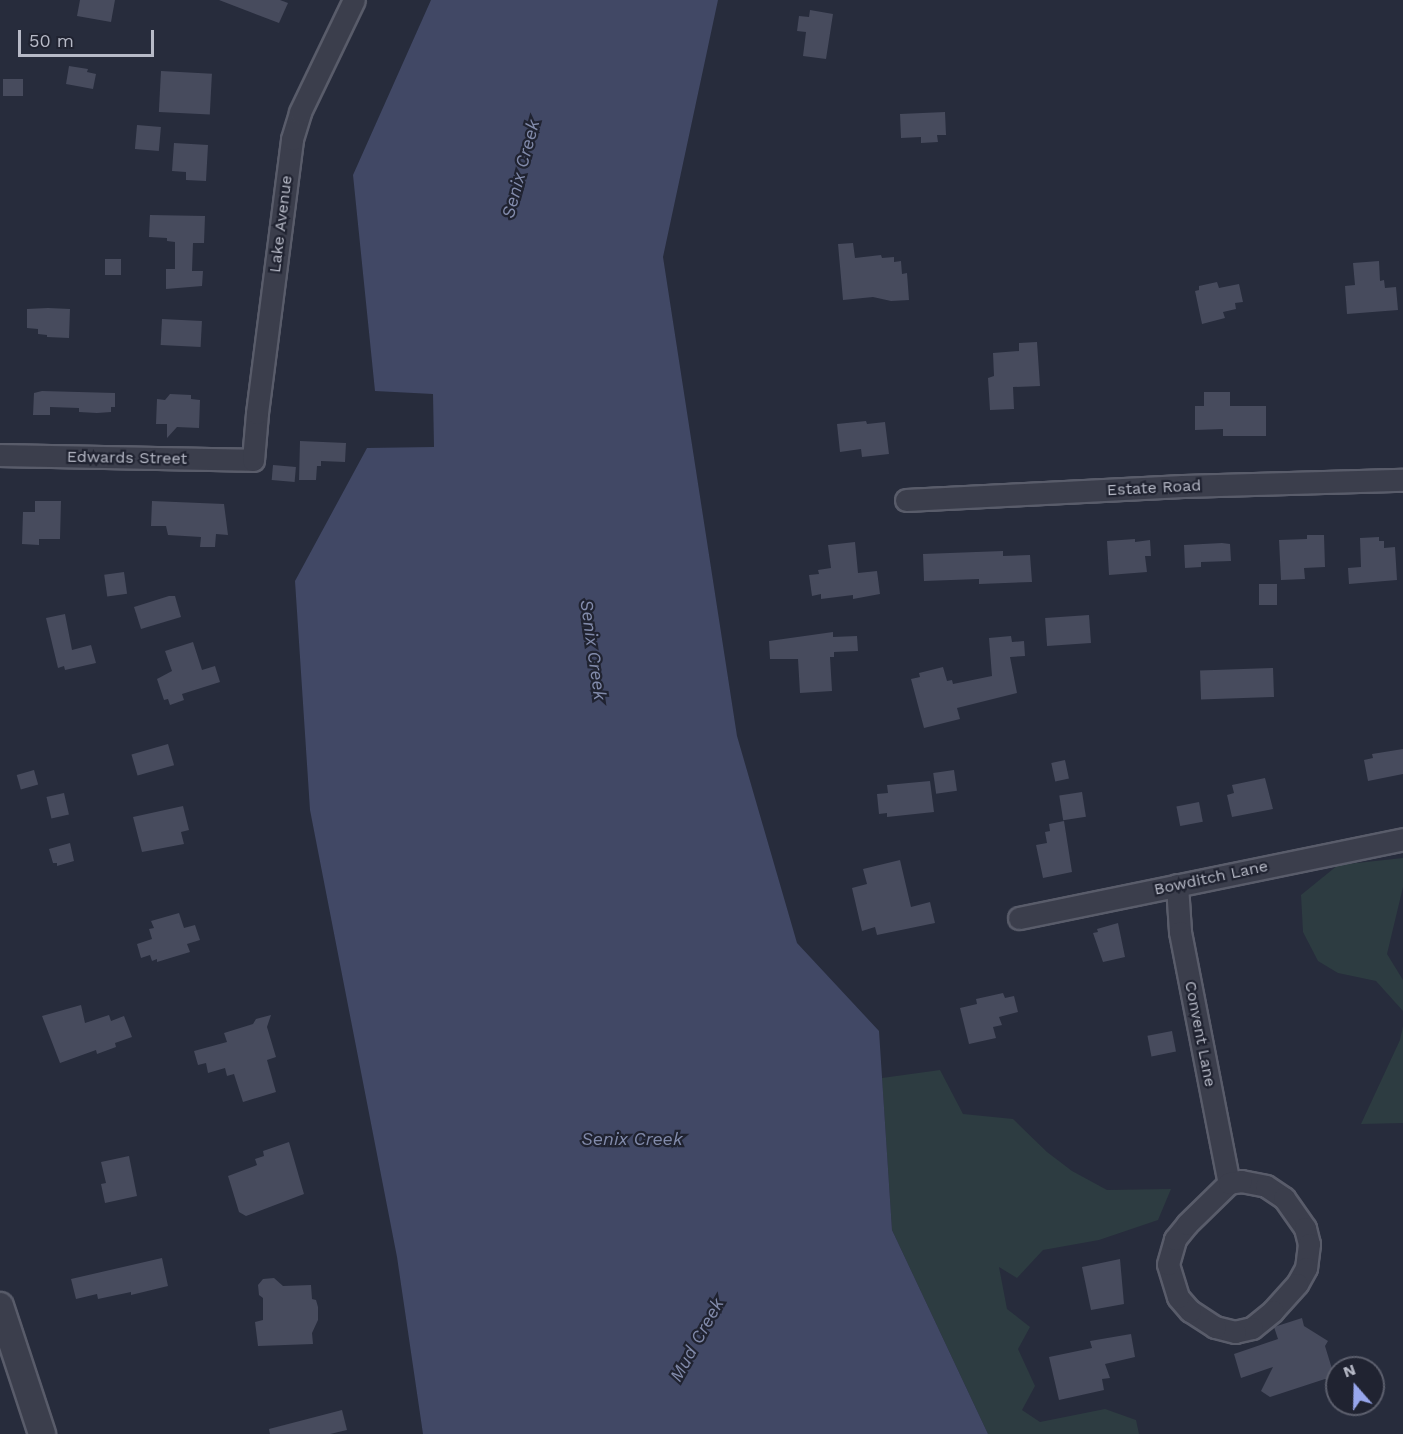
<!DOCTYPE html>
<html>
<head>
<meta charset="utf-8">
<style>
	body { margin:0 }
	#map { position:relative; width:1403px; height:1434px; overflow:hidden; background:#272c3c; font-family:"Work Sans",sans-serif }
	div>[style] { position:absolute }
	.green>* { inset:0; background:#2d3c41 }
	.water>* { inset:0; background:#414865 }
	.building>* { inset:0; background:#474b5d; transform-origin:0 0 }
	.roads { filter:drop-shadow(2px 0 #595c6a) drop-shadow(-2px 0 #595c6a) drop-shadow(0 2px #595c6a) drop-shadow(0 -2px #595c6a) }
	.minor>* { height:21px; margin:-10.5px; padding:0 10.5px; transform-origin:10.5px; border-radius:10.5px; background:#3b3e4c }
	.tertiary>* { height:26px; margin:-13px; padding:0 13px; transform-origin:13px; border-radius:13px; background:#3b3e4c }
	span { translate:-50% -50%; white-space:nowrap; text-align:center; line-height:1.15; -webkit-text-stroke:4.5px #202331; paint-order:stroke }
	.street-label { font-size:16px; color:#b7bac7 }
	.water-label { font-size:18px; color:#828bab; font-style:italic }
	.north { position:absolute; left:1325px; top:1356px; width:60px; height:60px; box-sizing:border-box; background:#202331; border:2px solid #5c5f6d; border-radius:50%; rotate:340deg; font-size:16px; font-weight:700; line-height:24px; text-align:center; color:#b7bac7 }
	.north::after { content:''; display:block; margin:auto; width:21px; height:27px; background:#97a6ec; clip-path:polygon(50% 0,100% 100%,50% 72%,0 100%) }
	.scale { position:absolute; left:18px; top:30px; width:136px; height:27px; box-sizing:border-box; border:3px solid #b7bac7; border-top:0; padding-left:8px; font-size:18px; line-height:21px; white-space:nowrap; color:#b7bac7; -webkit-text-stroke:4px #202331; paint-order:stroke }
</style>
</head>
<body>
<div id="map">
	<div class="green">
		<i style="clip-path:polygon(1403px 858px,1403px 887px,1387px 954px,1403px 980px,1403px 1011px,1376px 981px,1338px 973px,1318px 961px,1303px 932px,1301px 895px,1338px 865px)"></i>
		<i style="clip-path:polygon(1403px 1026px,1403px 1123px,1361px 1124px,1400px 1040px)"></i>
		<i style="clip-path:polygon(940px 1070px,963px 1114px,1013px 1119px,1047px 1152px,1072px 1171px,1107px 1190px,1171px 1189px,1158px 1220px,1099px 1240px,1043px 1250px,1017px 1278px,999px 1267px,1007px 1309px,1030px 1327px,1018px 1349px,1035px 1386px,1022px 1410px,1040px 1422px,1105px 1409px,1136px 1420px,1139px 1434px,988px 1434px,892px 1230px,882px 1078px)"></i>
	</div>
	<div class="water">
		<i style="clip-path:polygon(431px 0,718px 0,663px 257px,737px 736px,797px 943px,879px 1031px,892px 1230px,988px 1434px,423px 1434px,397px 1257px,310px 810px,295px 581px,367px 448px,434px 447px,433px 394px,375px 391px,353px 175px)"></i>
	</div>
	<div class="building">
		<i style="clip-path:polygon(80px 0,115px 0,111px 22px,77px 16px)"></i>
		<i style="clip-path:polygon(219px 0,280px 0,288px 3px,279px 23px)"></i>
		<i style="clip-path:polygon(810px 10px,833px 14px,826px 59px,803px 56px,806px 32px,797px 31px,799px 16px,809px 17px)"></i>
		<i style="clip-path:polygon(69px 66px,88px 69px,87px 72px,96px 74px,93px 89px,66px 84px)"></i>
		<i style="left:161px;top:71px;width:51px;height:41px;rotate:3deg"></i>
		<i style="left:23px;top:79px;width:17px;height:20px;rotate:90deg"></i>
		<i style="clip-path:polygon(945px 112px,946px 135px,937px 135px,938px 142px,921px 143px,921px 137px,901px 138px,900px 114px)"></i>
		<i style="left:137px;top:125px;width:24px;height:24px;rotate:5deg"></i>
		<i style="clip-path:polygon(174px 143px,208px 145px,206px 181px,186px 180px,186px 172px,172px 171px)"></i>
		<i style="clip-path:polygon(150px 215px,205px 216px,204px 243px,193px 243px,192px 271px,203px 271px,202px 286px,166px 289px,166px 269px,175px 269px,175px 242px,167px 241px,167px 238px,149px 237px)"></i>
		<i style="clip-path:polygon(853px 243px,855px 258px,881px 255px,882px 258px,894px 257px,894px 262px,901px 261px,902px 274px,907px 273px,909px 300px,891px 301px,873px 297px,843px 300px,838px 244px)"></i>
		<i style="left:105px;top:259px;width:16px;height:16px"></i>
		<i style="clip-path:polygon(1379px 261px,1380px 281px,1384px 280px,1385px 288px,1396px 287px,1398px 310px,1347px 314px,1345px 286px,1355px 285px,1353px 263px)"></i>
		<i style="clip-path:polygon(1217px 282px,1219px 288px,1239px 284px,1243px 302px,1235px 303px,1236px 309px,1223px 312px,1225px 318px,1202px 324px,1195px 291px,1199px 290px,1199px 286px)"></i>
		<i style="clip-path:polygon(48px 308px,70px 309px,69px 338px,47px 337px,47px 335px,38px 334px,38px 329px,27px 328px,27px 309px)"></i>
		<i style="left:162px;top:319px;width:40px;height:26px;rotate:3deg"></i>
		<i style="clip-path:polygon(1037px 342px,1040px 386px,1013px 387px,1014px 409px,990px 410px,988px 378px,994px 376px,993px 353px,1019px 351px,1019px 343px)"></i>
		<i style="clip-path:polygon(42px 391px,115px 393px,115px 407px,111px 407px,111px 412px,97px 413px,79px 412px,79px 408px,50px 407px,50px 415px,33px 415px,34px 393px)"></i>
		<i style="clip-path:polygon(1204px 392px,1230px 392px,1230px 406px,1266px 406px,1266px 436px,1223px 436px,1223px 429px,1195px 430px,1195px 406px,1204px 406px)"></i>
		<i style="clip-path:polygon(170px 394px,191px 395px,191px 399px,200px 400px,199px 428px,177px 427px,167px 438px,167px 424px,156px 424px,157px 399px,165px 400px)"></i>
		<i style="clip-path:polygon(866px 421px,867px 424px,885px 422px,889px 454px,862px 457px,861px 449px,840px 452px,837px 424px)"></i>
		<i style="clip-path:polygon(300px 441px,346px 443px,345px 462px,321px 461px,321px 466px,317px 466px,316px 480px,299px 480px)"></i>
		<i style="left:273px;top:465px;width:23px;height:15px;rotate:5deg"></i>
		<i style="clip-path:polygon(35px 501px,61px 501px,60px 539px,39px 539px,39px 545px,22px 544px,23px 512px,35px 512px)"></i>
		<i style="clip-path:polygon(152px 501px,224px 504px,228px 535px,216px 534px,215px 547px,200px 547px,201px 537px,168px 535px,166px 526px,151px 526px)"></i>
		<i style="clip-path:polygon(1307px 535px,1324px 535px,1325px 567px,1304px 568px,1305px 579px,1281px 580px,1279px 540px,1307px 539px)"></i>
		<i style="clip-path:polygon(1379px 537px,1379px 541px,1384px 541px,1384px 548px,1395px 547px,1397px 580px,1349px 584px,1348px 568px,1361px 567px,1360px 538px)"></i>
		<i style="clip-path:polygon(1135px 539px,1135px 542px,1150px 540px,1151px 556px,1145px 556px,1147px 572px,1109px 575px,1107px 541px)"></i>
		<i style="clip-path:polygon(855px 542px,858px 573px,877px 571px,880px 594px,853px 599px,853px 595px,821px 599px,821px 594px,812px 596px,809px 575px,819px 574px,818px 570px,831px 568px,828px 545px)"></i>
		<i style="clip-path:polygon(1222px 543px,1230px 544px,1231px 561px,1201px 562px,1201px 567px,1185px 568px,1184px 545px)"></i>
		<i style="clip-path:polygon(1003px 551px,1003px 556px,1030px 555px,1032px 582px,979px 584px,979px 579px,924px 581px,923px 554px)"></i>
		<i style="left:124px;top:572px;width:22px;height:20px;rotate:82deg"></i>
		<i style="left:1259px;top:584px;width:18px;height:21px"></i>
		<i style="clip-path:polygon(169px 596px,175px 596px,181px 617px,141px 629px,134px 607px)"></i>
		<i style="clip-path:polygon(65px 614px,72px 650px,91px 645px,96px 663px,65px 670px,64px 666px,58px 668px,46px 618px)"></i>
		<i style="left:1089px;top:615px;width:28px;height:44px;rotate:86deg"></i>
		<i style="clip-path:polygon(833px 632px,833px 637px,857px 636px,858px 651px,834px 652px,834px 657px,830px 657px,832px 691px,800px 693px,798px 659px,770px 659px,769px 641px)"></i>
		<i style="clip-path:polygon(1011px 636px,1012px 642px,1024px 641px,1025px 656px,1010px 657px,1017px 693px,957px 708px,960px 719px,924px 728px,911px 679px,920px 677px,919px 673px,943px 667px,947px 681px,952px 680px,953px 684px,992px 676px,989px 638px)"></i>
		<i style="clip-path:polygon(193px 642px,202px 670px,215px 666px,220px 682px,182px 694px,184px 700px,170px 705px,168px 699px,164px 700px,157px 679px,172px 671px,165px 651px)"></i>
		<i style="left:1273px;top:668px;width:29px;height:73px;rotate:88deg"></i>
		<i style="left:168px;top:744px;width:22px;height:38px;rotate:74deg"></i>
		<i style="clip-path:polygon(1403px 749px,1403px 774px,1368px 781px,1364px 760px,1373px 758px,1372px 754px)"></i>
		<i style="left:1065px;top:760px;width:19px;height:14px;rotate:78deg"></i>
		<i style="left:34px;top:770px;width:15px;height:18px;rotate:74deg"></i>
		<i style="left:954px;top:770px;width:21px;height:21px;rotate:82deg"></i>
		<i style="clip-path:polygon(1265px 778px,1273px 809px,1232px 817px,1227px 795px,1234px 793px,1232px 785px)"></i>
		<i style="clip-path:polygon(930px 781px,934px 812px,887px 817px,887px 813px,879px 814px,877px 794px,888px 793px,887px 785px)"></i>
		<i style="left:1082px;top:792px;width:25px;height:23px;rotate:81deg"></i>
		<i style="left:64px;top:793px;width:22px;height:18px;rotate:77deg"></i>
		<i style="left:1199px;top:802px;width:20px;height:23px;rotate:79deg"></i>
		<i style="clip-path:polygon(183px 806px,189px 830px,181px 832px,184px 844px,142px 852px,133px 817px)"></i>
		<i style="clip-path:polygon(1064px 821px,1072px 872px,1043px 878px,1036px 845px,1047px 843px,1045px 832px,1050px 831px,1049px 824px)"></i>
		<i style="clip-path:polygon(70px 843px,74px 861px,57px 866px,57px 863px,53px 863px,49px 849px)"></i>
		<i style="clip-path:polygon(900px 860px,911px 907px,930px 902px,935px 923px,877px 935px,875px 927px,862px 931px,852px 888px,867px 884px,863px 869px)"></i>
		<i style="clip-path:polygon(179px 913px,184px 928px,195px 925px,200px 940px,187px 944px,190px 952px,157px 962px,157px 959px,152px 961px,150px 955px,141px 958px,137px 944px,152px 939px,149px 929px,154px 928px,151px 921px)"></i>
		<i style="clip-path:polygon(1118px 923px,1125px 957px,1103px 962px,1093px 933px,1098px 932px,1097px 929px)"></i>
		<i style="clip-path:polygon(1003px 993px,1005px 998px,1014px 996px,1018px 1012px,999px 1017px,1002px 1025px,993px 1027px,996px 1038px,969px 1044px,960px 1008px,977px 1004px,976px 999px)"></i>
		<i style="clip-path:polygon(81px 1005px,85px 1023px,109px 1015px,111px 1021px,124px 1016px,132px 1037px,115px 1043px,116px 1047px,97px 1054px,96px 1050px,60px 1063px,42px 1016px)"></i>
		<i style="clip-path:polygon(271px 1015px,267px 1027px,276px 1057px,267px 1060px,276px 1092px,243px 1102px,234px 1074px,227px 1076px,225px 1068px,208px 1073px,206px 1063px,198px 1065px,194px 1051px,227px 1042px,224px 1033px,253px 1024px,256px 1019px)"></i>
		<i style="left:1172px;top:1031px;width:21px;height:25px;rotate:79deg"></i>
		<i style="clip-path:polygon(289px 1142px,304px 1194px,246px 1216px,239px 1212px,228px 1176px,257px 1165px,255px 1159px,264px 1156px,263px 1151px)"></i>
		<i style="clip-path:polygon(129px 1156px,137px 1196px,105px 1203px,101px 1184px,106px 1183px,101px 1162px)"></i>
		<i style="clip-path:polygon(162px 1258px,168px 1286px,131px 1295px,131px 1292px,98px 1299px,97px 1294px,76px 1299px,71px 1279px)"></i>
		<i style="clip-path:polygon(1120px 1259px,1124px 1304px,1091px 1310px,1082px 1267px)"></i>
		<i style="clip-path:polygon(274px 1278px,283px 1286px,311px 1285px,312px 1299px,316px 1300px,318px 1307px,318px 1320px,312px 1333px,313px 1344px,258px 1346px,255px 1322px,263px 1320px,263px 1298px,259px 1295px,258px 1285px,263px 1279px)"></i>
		<i style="clip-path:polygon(1302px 1318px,1304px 1326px,1328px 1341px,1325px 1346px,1337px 1385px,1325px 1379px,1270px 1397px,1261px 1391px,1273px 1367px,1241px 1378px,1234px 1354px,1278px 1339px,1274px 1327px)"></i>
		<i style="clip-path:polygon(1131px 1334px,1135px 1357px,1105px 1364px,1110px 1378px,1102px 1379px,1104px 1390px,1059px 1400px,1049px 1357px,1092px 1348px,1090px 1341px)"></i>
		<i style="clip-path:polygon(342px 1410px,347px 1430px,330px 1434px,270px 1434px,269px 1429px)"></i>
	</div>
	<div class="roads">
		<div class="minor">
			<i style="left:0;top:455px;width:253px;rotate:1.1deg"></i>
			<i style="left:253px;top:460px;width:47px;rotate:-85.1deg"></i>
			<i style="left:257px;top:413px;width:276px;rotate:-82.7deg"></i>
			<i style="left:292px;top:139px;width:28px;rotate:-73deg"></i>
			<i style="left:300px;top:112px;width:124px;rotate:-64.3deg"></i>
			<i style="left:906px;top:500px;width:277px;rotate:-2.9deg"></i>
			<i style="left:1183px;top:486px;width:220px;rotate:-1.6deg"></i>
			<i style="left:1177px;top:885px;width:47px;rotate:86.3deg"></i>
			<i style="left:1180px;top:932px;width:256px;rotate:79deg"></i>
			<i style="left:1019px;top:918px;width:392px;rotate:-11.6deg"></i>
			<i style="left:1241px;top:1181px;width:25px;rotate:11deg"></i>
			<i style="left:1266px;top:1186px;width:22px;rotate:34deg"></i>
			<i style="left:1284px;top:1198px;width:37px;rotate:55deg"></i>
			<i style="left:1305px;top:1228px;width:16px;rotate:76deg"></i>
			<i style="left:1309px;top:1244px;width:24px;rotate:97deg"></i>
			<i style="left:1306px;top:1268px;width:18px;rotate:119deg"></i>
			<i style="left:1297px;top:1284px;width:36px;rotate:132deg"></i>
			<i style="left:1273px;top:1311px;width:27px;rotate:141deg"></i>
			<i style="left:1252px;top:1328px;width:17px;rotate:167deg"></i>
			<i style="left:1235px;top:1332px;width:21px;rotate:-166deg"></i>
			<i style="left:1215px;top:1327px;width:30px;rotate:-147deg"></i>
			<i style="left:1190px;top:1311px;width:18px;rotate:-131deg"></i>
			<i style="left:1178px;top:1297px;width:34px;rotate:-107deg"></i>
			<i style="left:1168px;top:1264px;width:26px;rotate:-74deg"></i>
			<i style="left:1175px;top:1239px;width:19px;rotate:-51deg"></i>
			<i style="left:1187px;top:1224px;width:59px;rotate:-44.3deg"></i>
			<i style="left:1229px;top:1183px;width:12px;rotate:-9deg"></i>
		</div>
		<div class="tertiary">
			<i style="left:0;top:1306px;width:135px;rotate:71.8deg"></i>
		</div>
	</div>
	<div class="street-label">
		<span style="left:281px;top:224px;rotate:-83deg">Lake Avenue</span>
		<span style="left:127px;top:458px;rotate:1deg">Edwards Street</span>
		<span style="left:1154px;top:488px;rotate:-3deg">Estate Road</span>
		<span style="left:1211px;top:878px;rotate:-12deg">Bowditch Lane</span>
		<span style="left:1200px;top:1034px;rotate:79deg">Convent Lane</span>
	</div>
	<div class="water-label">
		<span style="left:521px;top:169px;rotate:-75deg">Senix Creek</span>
		<span style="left:593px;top:650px;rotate:82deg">Senix Creek</span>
		<span style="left:632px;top:1139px">Senix Creek</span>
		<span style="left:697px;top:1340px;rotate:-61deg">Mud Creek</span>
	</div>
	<div class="north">N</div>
	<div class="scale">50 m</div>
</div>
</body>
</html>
